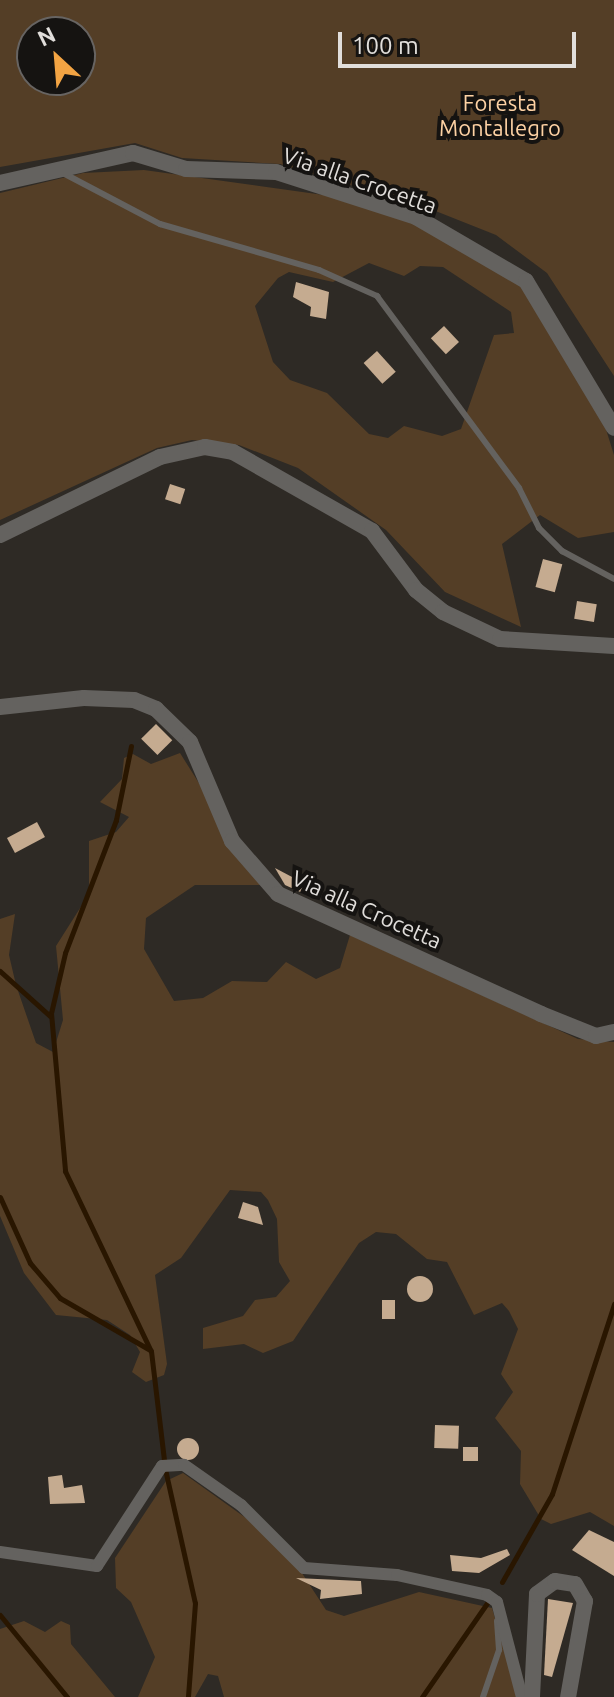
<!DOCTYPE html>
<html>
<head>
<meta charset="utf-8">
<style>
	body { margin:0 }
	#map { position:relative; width:614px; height:1697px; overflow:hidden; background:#2e2a25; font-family:Ubuntu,sans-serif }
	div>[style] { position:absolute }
	.green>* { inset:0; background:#543e26 }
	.stream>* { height:5px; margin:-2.5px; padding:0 2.5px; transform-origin:2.5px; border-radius:2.5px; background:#291600 }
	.building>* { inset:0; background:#c5ab90; transform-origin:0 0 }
	.round { border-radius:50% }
	.service>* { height:6px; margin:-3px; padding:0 3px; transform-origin:3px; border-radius:3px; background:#64625f }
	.minor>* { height:12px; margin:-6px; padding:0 6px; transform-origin:6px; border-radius:6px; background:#64625f }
	.tertiary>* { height:16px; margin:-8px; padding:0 8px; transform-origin:8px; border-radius:8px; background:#64625f }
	span { translate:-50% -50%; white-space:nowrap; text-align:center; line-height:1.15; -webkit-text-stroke:8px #151311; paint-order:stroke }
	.park-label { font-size:22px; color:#fed2a4 }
	.street-label { font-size:22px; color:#e1dedb }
	.north { position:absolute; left:16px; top:16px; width:80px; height:80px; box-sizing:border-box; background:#151311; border:2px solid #676462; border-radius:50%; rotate:334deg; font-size:22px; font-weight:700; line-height:32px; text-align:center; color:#e1dedb }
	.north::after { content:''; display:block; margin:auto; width:28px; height:36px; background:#f3a443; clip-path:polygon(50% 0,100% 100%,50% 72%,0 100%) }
	.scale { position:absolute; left:338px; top:32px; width:238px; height:36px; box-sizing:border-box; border:4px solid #e1dedb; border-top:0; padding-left:10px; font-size:24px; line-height:28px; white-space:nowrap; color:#e1dedb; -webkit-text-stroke:6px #151311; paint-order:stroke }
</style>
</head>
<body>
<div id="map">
	<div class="green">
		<i style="clip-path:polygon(evenodd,0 0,614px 0,614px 376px,547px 273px,496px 235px,428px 208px,280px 164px,182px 158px,135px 143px,0 167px,0 0,32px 32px,80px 32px,80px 80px,32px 80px,32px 32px)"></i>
		<i style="clip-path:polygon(evenodd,144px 170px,338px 197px,421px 226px,527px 290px,604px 423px,614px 455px,614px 532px,578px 538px,540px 515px,502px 544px,521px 627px,445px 592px,386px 530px,298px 468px,239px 445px,192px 440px,157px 448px,0 520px,0 193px,83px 173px,144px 170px,369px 263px,404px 276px,420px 266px,443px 267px,511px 312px,514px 333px,494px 335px,461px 429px,442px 436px,404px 426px,388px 438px,369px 434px,327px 393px,290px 380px,273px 362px,255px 306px,278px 278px,289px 272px,333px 282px,369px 263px)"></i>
		<i style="clip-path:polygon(180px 753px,263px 885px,195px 885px,146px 918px,144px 949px,174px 1001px,203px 998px,232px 981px,267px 982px,286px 962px,316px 979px,340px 968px,350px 935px,578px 1039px,614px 1042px,614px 1526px,590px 1512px,551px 1524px,541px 1519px,520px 1484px,521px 1451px,495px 1418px,513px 1392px,501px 1374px,518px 1329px,509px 1311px,502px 1303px,474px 1315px,447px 1262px,427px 1259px,396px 1234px,376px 1232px,359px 1243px,293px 1341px,263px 1353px,244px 1344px,203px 1349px,203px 1328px,243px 1316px,255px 1300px,276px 1297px,290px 1281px,279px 1262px,277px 1219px,268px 1200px,261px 1192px,230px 1190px,181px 1258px,155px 1275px,167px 1364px,164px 1375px,146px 1382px,132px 1372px,140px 1352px,130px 1335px,107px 1320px,56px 1315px,24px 1273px,0 1216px,0 919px,15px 914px,9px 955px,16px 985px,36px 1043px,53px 1052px,63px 1020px,56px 946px,89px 894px,89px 841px,116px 832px,129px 817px,100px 802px,122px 779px,124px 758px,133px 754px,151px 764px)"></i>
		<i style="clip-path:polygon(183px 1473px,257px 1526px,300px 1570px,326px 1610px,344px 1616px,419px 1592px,492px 1608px,518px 1697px,224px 1697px,218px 1676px,208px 1674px,195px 1697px,138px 1697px,155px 1657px,131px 1602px,116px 1588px,115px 1558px,166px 1481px)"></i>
		<i style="clip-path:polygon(24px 1621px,45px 1632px,61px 1621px,70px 1625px,71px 1644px,115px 1697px,0 1697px,0 1629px)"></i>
	</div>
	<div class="stream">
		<i style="left:131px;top:746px;width:76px;rotate:101.5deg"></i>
		<i style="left:116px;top:820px;width:142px;rotate:111deg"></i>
		<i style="left:65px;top:953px;width:62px;rotate:103.1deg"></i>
		<i style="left:51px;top:1013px;width:159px;rotate:84.9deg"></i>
		<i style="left:65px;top:1171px;width:199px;rotate:64.5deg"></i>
		<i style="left:151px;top:1351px;width:119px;rotate:83.2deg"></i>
		<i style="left:165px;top:1469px;width:137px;rotate:77.4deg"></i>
		<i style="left:195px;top:1603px;width:94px;rotate:94.3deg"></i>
		<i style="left:0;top:971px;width:67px;rotate:42deg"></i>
		<i style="left:0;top:1197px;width:72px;rotate:65.6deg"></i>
		<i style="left:30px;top:1263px;width:46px;rotate:49.4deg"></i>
		<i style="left:60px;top:1298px;width:104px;rotate:30deg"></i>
		<i style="left:502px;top:1582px;width:101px;rotate:-60.4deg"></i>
		<i style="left:552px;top:1494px;width:200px;rotate:-71.9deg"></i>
		<i style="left:0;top:1615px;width:106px;rotate:50.7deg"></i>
		<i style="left:422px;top:1697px;width:114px;rotate:-55.3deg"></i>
	</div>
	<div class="building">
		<i style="clip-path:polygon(296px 282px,329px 292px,326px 319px,310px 316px,311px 307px,293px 297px)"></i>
		<i style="left:444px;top:326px;width:22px;height:18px;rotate:47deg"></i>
		<i style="left:377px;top:351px;width:28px;height:18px;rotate:48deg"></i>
		<i style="left:170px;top:484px;width:16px;height:16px;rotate:18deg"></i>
		<i style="left:543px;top:559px;width:20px;height:29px;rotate:15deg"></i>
		<i style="left:577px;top:601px;width:20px;height:18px;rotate:9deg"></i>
		<i style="left:156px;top:724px;width:23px;height:21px;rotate:45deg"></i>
		<i style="left:37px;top:822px;width:17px;height:34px;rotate:62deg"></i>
		<i style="clip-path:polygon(275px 868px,311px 887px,307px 895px,285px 885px)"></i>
		<i style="clip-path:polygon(243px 1202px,258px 1207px,263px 1225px,238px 1218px)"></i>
		<i class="round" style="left:407px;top:1276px;width:26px;height:26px"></i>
		<i style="left:382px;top:1300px;width:13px;height:19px"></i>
		<i style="left:435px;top:1425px;width:24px;height:23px;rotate:2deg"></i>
		<i class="round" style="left:177px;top:1438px;width:22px;height:22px"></i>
		<i style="left:478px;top:1447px;width:14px;height:15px;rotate:90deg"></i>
		<i style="clip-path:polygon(62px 1475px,64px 1488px,82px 1485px,85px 1503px,50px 1504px,48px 1477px)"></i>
		<i style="clip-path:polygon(589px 1530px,614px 1542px,614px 1576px,572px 1550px)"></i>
		<i style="clip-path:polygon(507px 1549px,510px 1555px,479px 1573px,452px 1571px,450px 1555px,481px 1558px)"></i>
		<i style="clip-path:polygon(296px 1578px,361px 1581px,362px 1594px,320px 1599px,321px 1590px)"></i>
		<i style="clip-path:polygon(548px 1599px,573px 1603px,552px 1677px,544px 1675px)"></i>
	</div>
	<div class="service">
		<i style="left:61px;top:172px;width:112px;rotate:27.7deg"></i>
		<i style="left:160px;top:224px;width:166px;rotate:16.1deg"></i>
		<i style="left:319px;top:270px;width:64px;rotate:24.1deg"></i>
		<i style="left:377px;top:296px;width:239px;rotate:53.5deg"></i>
		<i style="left:519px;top:488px;width:45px;rotate:63.4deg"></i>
		<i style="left:539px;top:528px;width:33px;rotate:45deg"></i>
		<i style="left:562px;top:551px;width:59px;rotate:28.3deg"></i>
		<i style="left:483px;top:1697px;width:50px;rotate:-71.2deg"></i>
		<i style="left:499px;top:1650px;width:29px;rotate:-94deg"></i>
	</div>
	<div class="minor">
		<i style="left:0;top:1552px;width:98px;rotate:8.2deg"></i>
		<i style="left:97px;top:1566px;width:119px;rotate:-57deg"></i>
		<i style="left:162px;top:1466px;width:22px;rotate:-3deg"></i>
		<i style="left:184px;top:1465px;width:70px;rotate:35.1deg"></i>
		<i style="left:241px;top:1505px;width:89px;rotate:45deg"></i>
		<i style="left:304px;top:1568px;width:93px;rotate:4.3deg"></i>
		<i style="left:397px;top:1575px;width:92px;rotate:12.5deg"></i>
		<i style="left:487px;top:1595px;width:12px;rotate:35deg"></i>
		<i style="left:497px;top:1602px;width:98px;rotate:75.3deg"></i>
	</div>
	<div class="tertiary">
		<i style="left:0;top:183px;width:136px;rotate:-12.7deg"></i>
		<i style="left:133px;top:153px;width:55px;rotate:16.8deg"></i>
		<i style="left:186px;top:169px;width:90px;rotate:1.9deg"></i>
		<i style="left:276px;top:172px;width:147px;rotate:17.8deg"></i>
		<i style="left:416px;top:217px;width:127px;rotate:30.2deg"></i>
		<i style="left:526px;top:281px;width:171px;rotate:59.1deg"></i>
		<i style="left:0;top:535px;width:178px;rotate:-26deg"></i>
		<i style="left:160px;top:457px;width:46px;rotate:-12.5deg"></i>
		<i style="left:205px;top:447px;width:28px;rotate:10deg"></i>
		<i style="left:233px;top:452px;width:160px;rotate:29.6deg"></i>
		<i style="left:372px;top:531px;width:74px;rotate:53.3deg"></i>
		<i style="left:416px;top:590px;width:35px;rotate:39deg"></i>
		<i style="left:443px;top:612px;width:63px;rotate:25.3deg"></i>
		<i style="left:500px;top:639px;width:114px;rotate:3.5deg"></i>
		<i style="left:0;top:707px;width:84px;rotate:-6.1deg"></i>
		<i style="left:84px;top:698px;width:50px;rotate:2.3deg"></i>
		<i style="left:134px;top:700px;width:24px;rotate:22deg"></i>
		<i style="left:156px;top:709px;width:47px;rotate:44.1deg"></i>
		<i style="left:190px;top:742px;width:108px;rotate:67deg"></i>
		<i style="left:232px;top:841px;width:70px;rotate:49deg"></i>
		<i style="left:278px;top:894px;width:289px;rotate:24.5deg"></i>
		<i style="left:541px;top:1014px;width:59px;rotate:21.8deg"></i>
		<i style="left:596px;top:1036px;width:18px;rotate:-13deg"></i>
		<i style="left:532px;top:1697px;width:103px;rotate:-87.2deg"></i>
		<i style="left:537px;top:1594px;width:22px;rotate:-36deg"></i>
		<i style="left:555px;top:1581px;width:20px;rotate:9deg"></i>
		<i style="left:575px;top:1584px;width:20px;rotate:60deg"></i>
		<i style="left:585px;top:1601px;width:97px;rotate:100deg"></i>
	</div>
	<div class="park-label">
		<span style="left:500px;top:115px">Foresta<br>Montallegro</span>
	</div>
	<div class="street-label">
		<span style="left:360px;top:180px;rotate:19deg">Via alla Crocetta</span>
		<span style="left:367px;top:909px;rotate:24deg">Via alla Crocetta</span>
	</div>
	<div class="north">N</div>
	<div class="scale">100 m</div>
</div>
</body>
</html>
